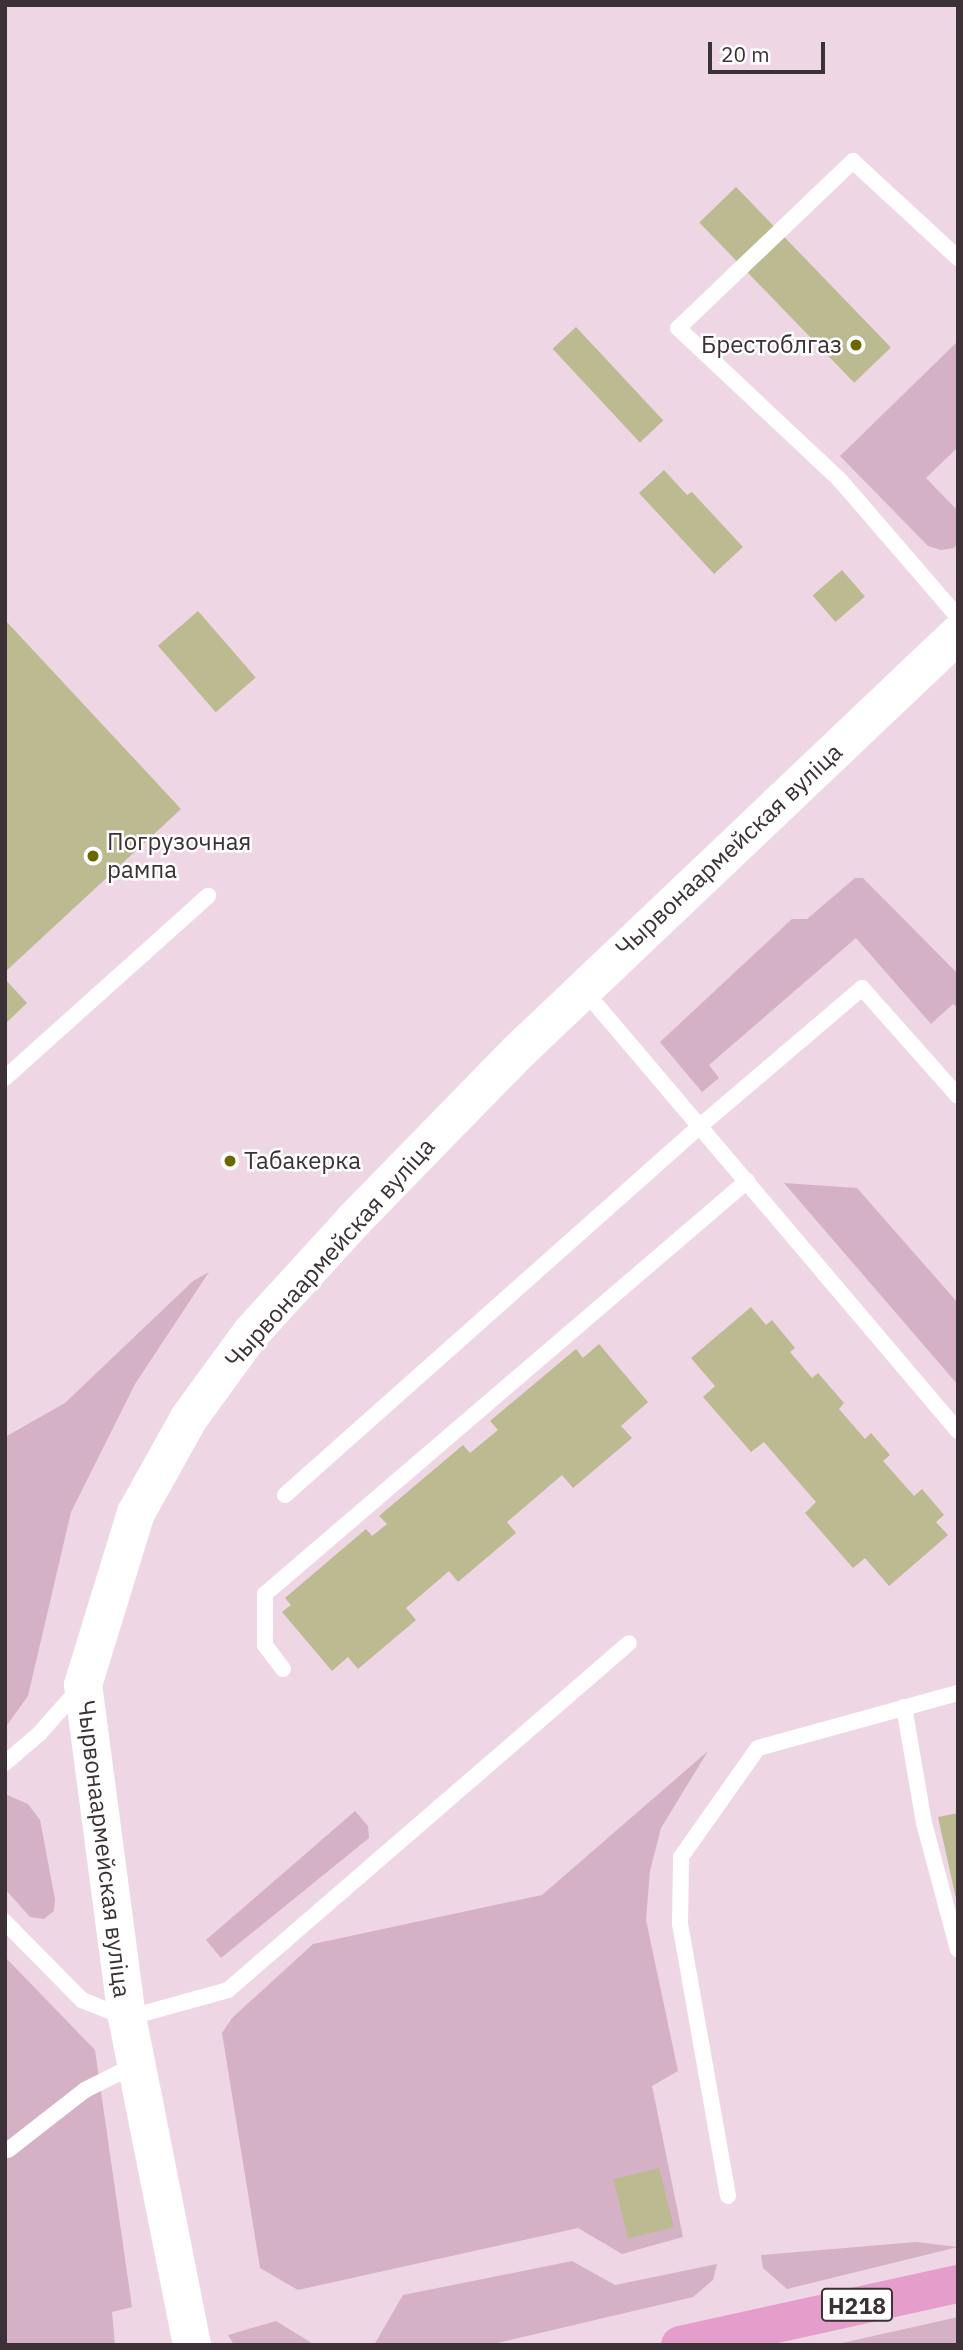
<!DOCTYPE html>
<html>
<head>
<meta charset="utf-8">
<style>
	body { margin:0 }
	#map { position:relative; width:963px; height:2350px; overflow:hidden; background:#efd6e4; font-family:"IBM Plex Sans",sans-serif }
	div>[style] { position:absolute }
	.green>* { inset:0; background:#d5b1c5 }
	.building>* { inset:0; background:#bbba91; transform-origin:0 0 }
	.lane>* { height:16px; margin:-8px; padding:0 8px; transform-origin:8px; border-radius:8px; background:#fff }
	.secondary>* { height:38px; margin:-19px; padding:0 19px; transform-origin:19px; border-radius:19px; background:#fff }
	.primary>* { height:38px; margin:-19px; padding:0 19px; transform-origin:19px; border-radius:19px; background:#e59ecb }
	.dots>* { width:19px; height:19px; translate:-50% -50%; box-sizing:border-box; border:4px solid #fff; border-radius:50% }
	span { translate:-50% -50%; white-space:nowrap; text-align:center; line-height:1.15; -webkit-text-stroke:5px #fff; paint-order:stroke }
	.shield-label span { padding:2px 5px; background:#fff; border:2px solid; border-radius:5px; -webkit-text-stroke-width:0 }
	.shield-label { font-size:23px; color:#3b3136; font-weight:700 }
	.poi-label { font-size:24px; color:#3b3136 }
	.right { translate:-100% -50%; text-align:right }
	.left { translate:0 -50%; text-align:left }
	.street-label { font-size:24px; color:#3b3136 }
	.frame { position:absolute; inset:0; border:7px solid #3b3136; pointer-events:none }
	.scale { position:absolute; left:708px; top:42px; width:117px; height:32px; box-sizing:border-box; border:4px solid #3b3136; border-top:0; padding-left:9px; font-size:21px; line-height:24px; white-space:nowrap; color:#3b3136; -webkit-text-stroke:5px #fff; paint-order:stroke }
</style>
</head>
<body>
<div id="map">
	<div class="green">
		<i style="clip-path:polygon(958px 341px,958px 447px,926px 478px,958px 511px,958px 542px,954px 548px,941px 550px,928px 546px,840px 456px)"></i>
		<i style="clip-path:polygon(855px 878px,863px 878px,958px 974px,958px 1008px,953px 1004px,931px 1024px,856px 938px,709px 1065px,719px 1078px,702px 1092px,660px 1042px,792px 919px,807px 919px)"></i>
		<i style="clip-path:polygon(784px 1183px,857px 1188px,958px 1303px,958px 1385px)"></i>
		<i style="clip-path:polygon(209px 1272px,135px 1384px,71px 1512px,28px 1696px,5px 1728px,5px 1437px,65px 1403px,193px 1281px)"></i>
		<i style="clip-path:polygon(708px 1751px,661px 1828px,650px 1871px,646px 1920px,678px 2071px,652px 2086px,683px 2237px,622px 2254px,578px 2228px,298px 2290px,260px 2268px,222px 2033px,232px 2018px,313px 1944px,542px 1895px)"></i>
		<i style="clip-path:polygon(5px 1794px,28px 1804px,40px 1820px,55px 1899px,54px 1911px,44px 1919px,30px 1917px,5px 1889px)"></i>
		<i style="clip-path:polygon(355px 1811px,368px 1826px,369px 1838px,221px 1958px,206px 1940px)"></i>
		<i style="clip-path:polygon(5px 1957px,95px 2050px,132px 2307px,112px 2312px,115px 2345px,5px 2345px)"></i>
		<i style="clip-path:polygon(916px 2242px,958px 2247px,787px 2289px,763px 2268px,761px 2255px)"></i>
		<i style="clip-path:polygon(572px 2261px,615px 2285px,717px 2264px,713px 2280px,693px 2297px,489px 2345px,374px 2345px,403px 2295px)"></i>
		<i style="clip-path:polygon(958px 2317px,958px 2345px,833px 2345px)"></i>
		<i style="clip-path:polygon(276px 2321px,315px 2345px,234px 2345px,228px 2335px)"></i>
	</div>
	<div class="building">
		<i style="left:736px;top:187px;width:223px;height:51px;rotate:46deg"></i>
		<i style="left:576px;top:327px;width:128px;height:32px;rotate:47deg"></i>
		<i style="clip-path:polygon(664px 470px,687px 495px,692px 492px,743px 547px,714px 574px,639px 493px)"></i>
		<i style="left:842px;top:570px;width:35px;height:39px;rotate:49deg"></i>
		<i style="left:198px;top:611px;width:88px;height:53px;rotate:49deg"></i>
		<i style="clip-path:polygon(5px 620px,181px 809px,5px 972px)"></i>
		<i style="clip-path:polygon(5px 979px,27px 1003px,5px 1024px)"></i>
		<i style="clip-path:polygon(751px 1307px,766px 1325px,772px 1320px,795px 1348px,790px 1352px,812px 1378px,818px 1373px,844px 1403px,839px 1409px,865px 1439px,871px 1433px,890px 1455px,883px 1461px,914px 1496px,922px 1489px,944px 1515px,936px 1522px,948px 1535px,889px 1586px,865px 1558px,853px 1568px,805px 1513px,816px 1502px,764px 1442px,751px 1452px,703px 1397px,715px 1386px,691px 1358px)"></i>
		<i style="clip-path:polygon(599px 1344px,648px 1402px,621px 1426px,632px 1438px,573px 1488px,562px 1475px,507px 1522px,516px 1533px,458px 1582px,449px 1571px,406px 1608px,416px 1620px,358px 1669px,348px 1657px,332px 1671px,282px 1612px,291px 1605px,285px 1598px,366px 1529px,372px 1536px,387px 1524px,379px 1516px,463px 1445px,470px 1453px,498px 1430px,490px 1421px,576px 1349px,583px 1358px)"></i>
		<i style="clip-path:polygon(958px 1813px,958px 1903px,957px 1903px,938px 1817px)"></i>
		<i style="left:659px;top:2168px;width:61px;height:47px;rotate:76deg"></i>
	</div>
	<div class="lane">
		<i style="left:958px;top:258px;width:143px;rotate:-137.3deg"></i>
		<i style="left:853px;top:161px;width:242px;rotate:136.3deg"></i>
		<i style="left:678px;top:328px;width:221px;rotate:43.2deg"></i>
		<i style="left:839px;top:479px;width:182px;rotate:49.2deg"></i>
		<i style="left:583px;top:989px;width:580px;rotate:49.69deg"></i>
		<i style="left:5px;top:1078px;width:273px;rotate:-41.9deg"></i>
		<i style="left:285px;top:1495px;width:555px;rotate:-41.64deg"></i>
		<i style="left:700px;top:1126px;width:213px;rotate:-40.4deg"></i>
		<i style="left:862px;top:988px;width:144px;rotate:48.4deg"></i>
		<i style="left:283px;top:1669px;width:30px;rotate:-127deg"></i>
		<i style="left:265px;top:1645px;width:51px;rotate:-90deg"></i>
		<i style="left:265px;top:1594px;width:635px;rotate:-40.59deg"></i>
		<i style="left:904px;top:1707px;width:118px;rotate:80.2deg"></i>
		<i style="left:924px;top:1823px;width:131px;rotate:75deg"></i>
		<i style="left:5px;top:1763px;width:45px;rotate:-40.5deg"></i>
		<i style="left:39px;top:1734px;width:60px;rotate:-48.4deg"></i>
		<i style="left:5px;top:1922px;width:110px;rotate:45.4deg"></i>
		<i style="left:82px;top:2000px;width:48px;rotate:21.8deg"></i>
		<i style="left:127px;top:2018px;width:105px;rotate:-15.5deg"></i>
		<i style="left:228px;top:1990px;width:530px;rotate:-40.87deg"></i>
		<i style="left:8px;top:2150px;width:98px;rotate:-37.9deg"></i>
		<i style="left:85px;top:2090px;width:56px;rotate:-26.6deg"></i>
		<i style="left:728px;top:2196px;width:276px;rotate:-100deg"></i>
		<i style="left:680px;top:1924px;width:67px;rotate:-89.1deg"></i>
		<i style="left:681px;top:1857px;width:133px;rotate:-54.8deg"></i>
		<i style="left:758px;top:1748px;width:207px;rotate:-15.4deg"></i>
	</div>
	<div class="secondary">
		<i style="left:192px;top:2345px;width:333px;rotate:-101.2deg"></i>
		<i style="left:127px;top:2018px;width:336px;rotate:-97.5deg"></i>
		<i style="left:83px;top:1685px;width:180px;rotate:-72.9deg"></i>
		<i style="left:136px;top:1513px;width:109px;rotate:-60.8deg"></i>
		<i style="left:189px;top:1418px;width:105px;rotate:-53.9deg"></i>
		<i style="left:251px;top:1333px;width:154px;rotate:-47.6deg"></i>
		<i style="left:355px;top:1219px;width:232px;rotate:-45.7deg"></i>
		<i style="left:517px;top:1053px;width:608px;rotate:-43.53deg"></i>
	</div>
	<div class="primary">
		<i style="left:680px;top:2345px;width:285px;rotate:-12.4deg"></i>
	</div>
	<div class="dots">
		<i style="left:856px;top:345px;background:#6c6700"></i>
		<i style="left:93px;top:856px;background:#6c6700"></i>
		<i style="left:230px;top:1161px;background:#6c6700"></i>
	</div>
	<div class="shield-label">
		<span style="left:857px;top:2305px">Н218</span>
	</div>
	<div class="poi-label">
		<span class="right" style="left:842px;top:345px">Брестоблгаз</span>
		<span class="left" style="left:107px;top:856px">Погрузочная<br>рампа</span>
		<span class="left" style="left:244px;top:1161px">Табакерка</span>
	</div>
	<div class="street-label">
		<span style="left:729px;top:850px;rotate:-43deg">Чырвонаармейская вуліца</span>
		<span style="left:330px;top:1253px;rotate:-48deg">Чырвонаармейская вуліца</span>
		<span style="left:104px;top:1849px;rotate:83deg">Чырвонаармейская вуліца</span>
	</div>
	<div class="frame"></div>
	<div class="scale">20 m</div>
</div>
</body>
</html>
